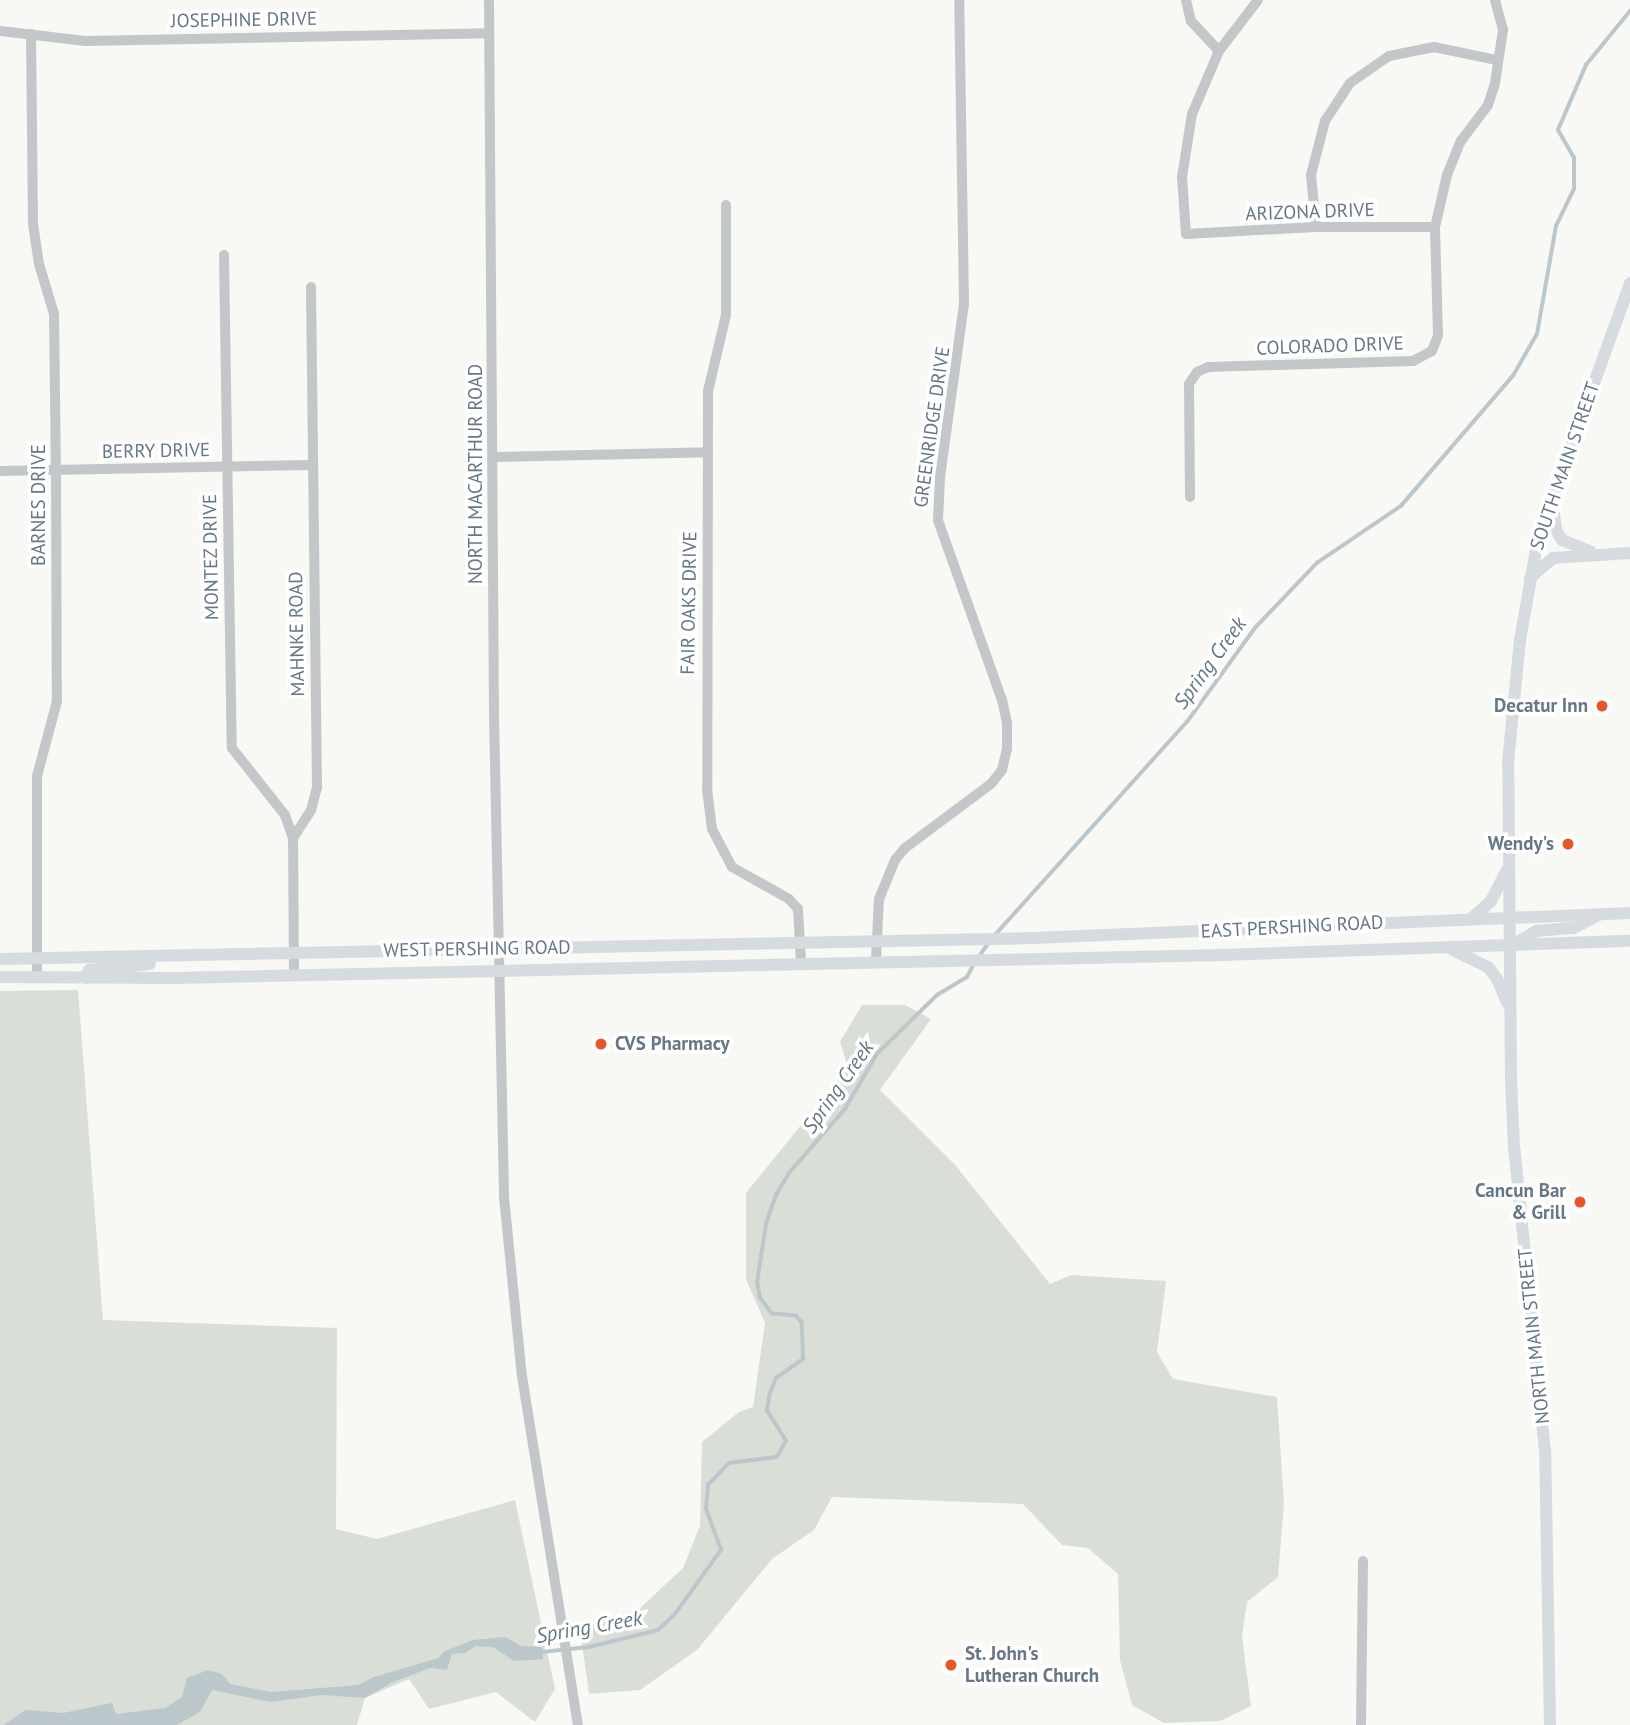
<!DOCTYPE html>
<html>
<head>
<meta charset="utf-8">
<style>
	body { margin:0 }
	#map { position:relative; width:1630px; height:1725px; overflow:hidden; background:#f8f8f5; font-family:"PT Sans",sans-serif }
	div>[style] { position:absolute }
	.green>* { inset:0; background:#d9dfd6 }
	.water>* { inset:0; background:#bbc7cb }
	.stream>* { height:3.5px; margin:-1.75px; padding:0 1.75px; transform-origin:1.75px; border-radius:1.75px; background:#bbc7cb }
	.minor>* { height:10px; margin:-5px; padding:0 5px; transform-origin:5px; border-radius:5px; background:#c3c7ca }
	.major>* { height:12px; margin:-6px; padding:0 6px; transform-origin:6px; border-radius:6px; background:#d6dbdf }
	.dots>* { width:19px; height:19px; translate:-50% -50%; box-sizing:border-box; border:4px solid #fff; border-radius:50% }
	span { translate:-50% -50%; white-space:nowrap; text-align:center; line-height:1.15; -webkit-text-stroke:7px #fff; paint-order:stroke }
	.street-label { font-size:19px; color:#667786 }
	.poi-label { font-size:19px; color:#667786; font-weight:700 }
	.right { translate:-100% -50%; text-align:right }
	.left { translate:0 -50%; text-align:left }
	.water-label { font-size:21px; color:#627982; font-style:italic }
</style>
</head>
<body>
<div id="map">
	<div class="green">
		<i style="clip-path:polygon(78px 990px,103px 1320px,337px 1328px,336px 1529px,377px 1539px,515px 1500px,555px 1689px,535px 1722px,496px 1692px,429px 1709px,409px 1679px,365px 1698px,357px 1725px,0 1725px,0 991px)"></i>
		<i style="clip-path:polygon(862px 1005px,905px 1005px,931px 1019px,880px 1090px,956px 1166px,1050px 1284px,1071px 1275px,1166px 1281px,1157px 1352px,1173px 1379px,1277px 1397px,1284px 1503px,1278px 1577px,1247px 1602px,1242px 1636px,1251px 1706px,1220px 1721px,1164px 1723px,1132px 1705px,1120px 1660px,1118px 1574px,1088px 1548px,1062px 1545px,1023px 1504px,832px 1497px,814px 1530px,772px 1559px,697px 1650px,640px 1690px,589px 1694px,580px 1629px,639px 1609px,683px 1568px,700px 1526px,702px 1442px,739px 1412px,753px 1407px,765px 1323px,746px 1279px,746px 1193px,848px 1067px,840px 1042px)"></i>
	</div>
	<div class="water">
		<i style="clip-path:polygon(506px 1637px,521px 1646px,542px 1647px,543px 1659px,514px 1661px,493px 1647px,476px 1646px,465px 1653px,452px 1654px,447px 1670px,430px 1668px,393px 1682px,365px 1698px,322px 1695px,270px 1702px,212px 1690px,200px 1712px,177px 1725px,4px 1725px,25px 1710px,63px 1713px,112px 1703px,116px 1714px,165px 1708px,182px 1697px,187px 1678px,208px 1670px,222px 1674px,230px 1684px,272px 1692px,358px 1685px,374px 1677px,438px 1658px,445px 1651px,473px 1640px)"></i>
	</div>
	<div class="stream">
		<i style="left:995px;top:935px;width:287px;rotate:-48deg"></i>
		<i style="left:1187px;top:722px;width:116px;rotate:-54.1deg"></i>
		<i style="left:1255px;top:628px;width:90px;rotate:-46.4deg"></i>
		<i style="left:1317px;top:563px;width:102px;rotate:-34.2deg"></i>
		<i style="left:1401px;top:506px;width:172px;rotate:-49.3deg"></i>
		<i style="left:1513px;top:376px;width:48px;rotate:-60.3deg"></i>
		<i style="left:1537px;top:334px;width:110px;rotate:-80deg"></i>
		<i style="left:1556px;top:226px;width:41px;rotate:-64.1deg"></i>
		<i style="left:1574px;top:189px;width:31px;rotate:-90deg"></i>
		<i style="left:1574px;top:158px;width:32px;rotate:-120deg"></i>
		<i style="left:1558px;top:130px;width:71px;rotate:-66.7deg"></i>
		<i style="left:1586px;top:65px;width:70px;rotate:-50.8deg"></i>
		<i style="left:978px;top:958px;width:21px;rotate:-55deg"></i>
		<i style="left:541px;top:1652px;width:48px;rotate:-5.9deg"></i>
		<i style="left:589px;top:1647px;width:71px;rotate:-13.8deg"></i>
		<i style="left:658px;top:1630px;width:23px;rotate:-43deg"></i>
		<i style="left:675px;top:1614px;width:79px;rotate:-54.3deg"></i>
		<i style="left:721px;top:1550px;width:44px;rotate:-110.1deg"></i>
		<i style="left:706px;top:1509px;width:24px;rotate:-85deg"></i>
		<i style="left:708px;top:1485px;width:30px;rotate:-46deg"></i>
		<i style="left:729px;top:1463px;width:48px;rotate:-7.1deg"></i>
		<i style="left:777px;top:1457px;width:18px;rotate:-61deg"></i>
		<i style="left:786px;top:1441px;width:36px;rotate:-122deg"></i>
		<i style="left:767px;top:1411px;width:15px;rotate:-82deg"></i>
		<i style="left:769px;top:1396px;width:19px;rotate:-69deg"></i>
		<i style="left:776px;top:1378px;width:33px;rotate:-35deg"></i>
		<i style="left:803px;top:1359px;width:36px;rotate:-92deg"></i>
		<i style="left:802px;top:1323px;width:9px;rotate:-131deg"></i>
		<i style="left:796px;top:1316px;width:24px;rotate:-175deg"></i>
		<i style="left:772px;top:1314px;width:20px;rotate:-127deg"></i>
		<i style="left:760px;top:1298px;width:15px;rotate:-101deg"></i>
		<i style="left:757px;top:1283px;width:60px;rotate:-81.3deg"></i>
		<i style="left:766px;top:1224px;width:31px;rotate:-71deg"></i>
		<i style="left:776px;top:1195px;width:26px;rotate:-59deg"></i>
		<i style="left:789px;top:1173px;width:85px;rotate:-48.8deg"></i>
		<i style="left:845px;top:1109px;width:64px;rotate:-59.8deg"></i>
		<i style="left:877px;top:1054px;width:84px;rotate:-44.5deg"></i>
		<i style="left:937px;top:995px;width:35px;rotate:-31deg"></i>
		<i style="left:967px;top:977px;width:15px;rotate:-62deg"></i>
	</div>
	<div class="minor">
		<i style="left:489px;top:0;width:716px;rotate:89.6deg"></i>
		<i style="left:494px;top:716px;width:481px;rotate:88.8deg"></i>
		<i style="left:504px;top:1197px;width:180px;rotate:84.3deg"></i>
		<i style="left:522px;top:1376px;width:353px;rotate:80.9deg"></i>
		<i style="left:1186px;top:0;width:22px;rotate:77deg"></i>
		<i style="left:1191px;top:21px;width:41px;rotate:47deg"></i>
		<i style="left:1258px;top:0;width:64px;rotate:127.4deg"></i>
		<i style="left:1219px;top:51px;width:69px;rotate:113.2deg"></i>
		<i style="left:1192px;top:114px;width:64px;rotate:99deg"></i>
		<i style="left:1182px;top:177px;width:57px;rotate:86deg"></i>
		<i style="left:1186px;top:234px;width:130px;rotate:-3.1deg"></i>
		<i style="left:1316px;top:227px;width:119px"></i>
		<i style="left:0;top:31px;width:86px;rotate:6.7deg"></i>
		<i style="left:85px;top:41px;width:404px;rotate:-1.1deg"></i>
		<i style="left:31px;top:34px;width:190px;rotate:89.4deg"></i>
		<i style="left:33px;top:224px;width:40px;rotate:81.5deg"></i>
		<i style="left:39px;top:264px;width:52px;rotate:73.3deg"></i>
		<i style="left:54px;top:314px;width:156px;rotate:89.3deg"></i>
		<i style="left:56px;top:470px;width:231px;rotate:89.8deg"></i>
		<i style="left:57px;top:701px;width:78px;rotate:104.9deg"></i>
		<i style="left:37px;top:776px;width:200px;rotate:90deg"></i>
		<i style="left:726px;top:205px;width:110px;rotate:90deg"></i>
		<i style="left:726px;top:315px;width:78px;rotate:103.3deg"></i>
		<i style="left:708px;top:391px;width:398px;rotate:90.1deg"></i>
		<i style="left:707px;top:789px;width:40px;rotate:82.9deg"></i>
		<i style="left:712px;top:829px;width:43px;rotate:62.2deg"></i>
		<i style="left:732px;top:867px;width:65px;rotate:29.3deg"></i>
		<i style="left:789px;top:899px;width:13px;rotate:48deg"></i>
		<i style="left:798px;top:909px;width:53px;rotate:86.8deg"></i>
		<i style="left:1316px;top:227px;width:52px;rotate:-95.5deg"></i>
		<i style="left:1311px;top:175px;width:56px;rotate:-75.5deg"></i>
		<i style="left:1325px;top:121px;width:45px;rotate:-56.7deg"></i>
		<i style="left:1350px;top:83px;width:47px;rotate:-34.7deg"></i>
		<i style="left:1389px;top:56px;width:46px;rotate:-11.3deg"></i>
		<i style="left:1434px;top:47px;width:63px;rotate:11.8deg"></i>
		<i style="left:224px;top:255px;width:493px;rotate:89.1deg"></i>
		<i style="left:232px;top:748px;width:85px;rotate:51.7deg"></i>
		<i style="left:285px;top:815px;width:24px;rotate:71deg"></i>
		<i style="left:494px;top:457px;width:214px;rotate:-1.3deg"></i>
		<i style="left:0;top:471px;width:312px;rotate:-1.1deg"></i>
		<i style="left:1190px;top:497px;width:113px;rotate:-90.5deg"></i>
		<i style="left:1189px;top:384px;width:14px;rotate:-56deg"></i>
		<i style="left:1197px;top:372px;width:12px;rotate:-24deg"></i>
		<i style="left:1208px;top:367px;width:205px;rotate:-1.7deg"></i>
		<i style="left:1413px;top:361px;width:21px;rotate:-28deg"></i>
		<i style="left:1432px;top:351px;width:17px;rotate:-69deg"></i>
		<i style="left:1438px;top:335px;width:108px;rotate:-91.6deg"></i>
		<i style="left:1435px;top:227px;width:53px;rotate:-77deg"></i>
		<i style="left:1447px;top:175px;width:37px;rotate:-68deg"></i>
		<i style="left:1461px;top:141px;width:45px;rotate:-53.1deg"></i>
		<i style="left:1488px;top:105px;width:23px;rotate:-72deg"></i>
		<i style="left:1495px;top:83px;width:54px;rotate:-81.4deg"></i>
		<i style="left:1503px;top:30px;width:31px;rotate:-105deg"></i>
		<i style="left:876px;top:960px;width:61px;rotate:-87.2deg"></i>
		<i style="left:879px;top:899px;width:42px;rotate:-67.7deg"></i>
		<i style="left:895px;top:860px;width:16px;rotate:-50deg"></i>
		<i style="left:905px;top:848px;width:107px;rotate:-36.7deg"></i>
		<i style="left:991px;top:784px;width:18px;rotate:-52deg"></i>
		<i style="left:1002px;top:770px;width:22px;rotate:-77deg"></i>
		<i style="left:1007px;top:749px;width:26px;rotate:-90deg"></i>
		<i style="left:1007px;top:723px;width:24px;rotate:-102deg"></i>
		<i style="left:1002px;top:700px;width:191px;rotate:-109.6deg"></i>
		<i style="left:938px;top:520px;width:43px;rotate:-87.3deg"></i>
		<i style="left:940px;top:477px;width:175px;rotate:-82.1deg"></i>
		<i style="left:964px;top:304px;width:304px;rotate:-90.9deg"></i>
		<i style="left:294px;top:975px;width:137px;rotate:-90.4deg"></i>
		<i style="left:293px;top:838px;width:33px;rotate:-57deg"></i>
		<i style="left:311px;top:810px;width:24px;rotate:-75deg"></i>
		<i style="left:317px;top:787px;width:500px;rotate:-90.69deg"></i>
		<i style="left:1361px;top:1725px;width:164px;rotate:-89.3deg"></i>
	</div>
	<div class="major">
		<i style="left:1552px;top:497px;width:33px;rotate:83deg"></i>
		<i style="left:1556px;top:530px;width:12px;rotate:59deg"></i>
		<i style="left:1562px;top:540px;width:31px;rotate:22deg"></i>
		<i style="left:1530px;top:578px;width:30px;rotate:-41deg"></i>
		<i style="left:1553px;top:558px;width:77px;rotate:-3.7deg"></i>
		<i style="left:1471px;top:919px;width:27px;rotate:-42deg"></i>
		<i style="left:1491px;top:901px;width:35px;rotate:-63deg"></i>
		<i style="left:1513px;top:945px;width:27px;rotate:-31deg"></i>
		<i style="left:1536px;top:931px;width:38px;rotate:-5deg"></i>
		<i style="left:1574px;top:928px;width:26px;rotate:-28deg"></i>
		<i style="left:1453px;top:950px;width:39px;rotate:26deg"></i>
		<i style="left:1488px;top:967px;width:15px;rotate:53deg"></i>
		<i style="left:1497px;top:979px;width:26px;rotate:67deg"></i>
		<i style="left:0;top:959px;width:1033px;rotate:-1.16deg"></i>
		<i style="left:1033px;top:938px;width:598px;rotate:-2.4deg"></i>
		<i style="left:0;top:977px;width:175px;rotate:0.3deg"></i>
		<i style="left:175px;top:978px;width:1048px;rotate:-1.26deg"></i>
		<i style="left:1223px;top:955px;width:407px;rotate:-2deg"></i>
		<i style="left:87px;top:978px;width:8px;rotate:-76deg"></i>
		<i style="left:89px;top:970px;width:61px;rotate:-5.6deg"></i>
		<i style="left:1550px;top:1725px;width:274px;rotate:-91deg"></i>
		<i style="left:1545px;top:1451px;width:305px;rotate:-95.8deg"></i>
		<i style="left:1514px;top:1148px;width:70px;rotate:-92.5deg"></i>
		<i style="left:1511px;top:1078px;width:316px;rotate:-90.5deg"></i>
		<i style="left:1508px;top:762px;width:123px;rotate:-84.4deg"></i>
		<i style="left:1520px;top:640px;width:103px;rotate:-79.9deg"></i>
		<i style="left:1538px;top:539px;width:272px;rotate:-70.2deg"></i>
	</div>
	<div class="dots">
		<i style="left:1602px;top:706px;background:#e65627"></i>
		<i style="left:1568px;top:844px;background:#e65627"></i>
		<i style="left:601px;top:1044px;background:#e65627"></i>
		<i style="left:1580px;top:1202px;background:#e65627"></i>
		<i style="left:951px;top:1665px;background:#e65627"></i>
	</div>
	<div class="street-label">
		<span style="left:244px;top:20px;rotate:-1deg">JOSEPHINE DRIVE</span>
		<span style="left:1310px;top:212px;rotate:-2deg">ARIZONA DRIVE</span>
		<span style="left:1330px;top:346px;rotate:-2deg">COLORADO DRIVE</span>
		<span style="left:932px;top:427px;rotate:-82deg">GREENRIDGE DRIVE</span>
		<span style="left:156px;top:451px;rotate:-1deg">BERRY DRIVE</span>
		<span style="left:1565px;top:466px;rotate:-71deg">SOUTH MAIN STREET</span>
		<span style="left:476px;top:474px;rotate:-90deg">NORTH MACARTHUR ROAD</span>
		<span style="left:39px;top:505px;rotate:-90deg">BARNES DRIVE</span>
		<span style="left:211px;top:557px;rotate:-91deg">MONTEZ DRIVE</span>
		<span style="left:689px;top:603px;rotate:-89deg">FAIR OAKS DRIVE</span>
		<span style="left:297px;top:634px;rotate:-91deg">MAHNKE ROAD</span>
		<span style="left:1292px;top:927px;rotate:-3deg">EAST PERSHING ROAD</span>
		<span style="left:477px;top:949px;rotate:-1deg">WEST PERSHING ROAD</span>
		<span style="left:1534px;top:1336px;rotate:-96deg">NORTH MAIN STREET</span>
	</div>
	<div class="poi-label">
		<span class="right" style="left:1588px;top:706px">Decatur Inn</span>
		<span class="right" style="left:1554px;top:844px">Wendy's</span>
		<span class="left" style="left:615px;top:1044px">CVS Pharmacy</span>
		<span class="right" style="left:1566px;top:1202px">Cancun Bar<br>&amp; Grill</span>
		<span class="left" style="left:965px;top:1665px">St. John's<br>Lutheran Church</span>
	</div>
	<div class="water-label">
		<span style="left:1210px;top:663px;rotate:-54deg">Spring Creek</span>
		<span style="left:838px;top:1087px;rotate:-55deg">Spring Creek</span>
		<span style="left:589px;top:1627px;rotate:-10deg">Spring Creek</span>
	</div>
</div>
</body>
</html>
